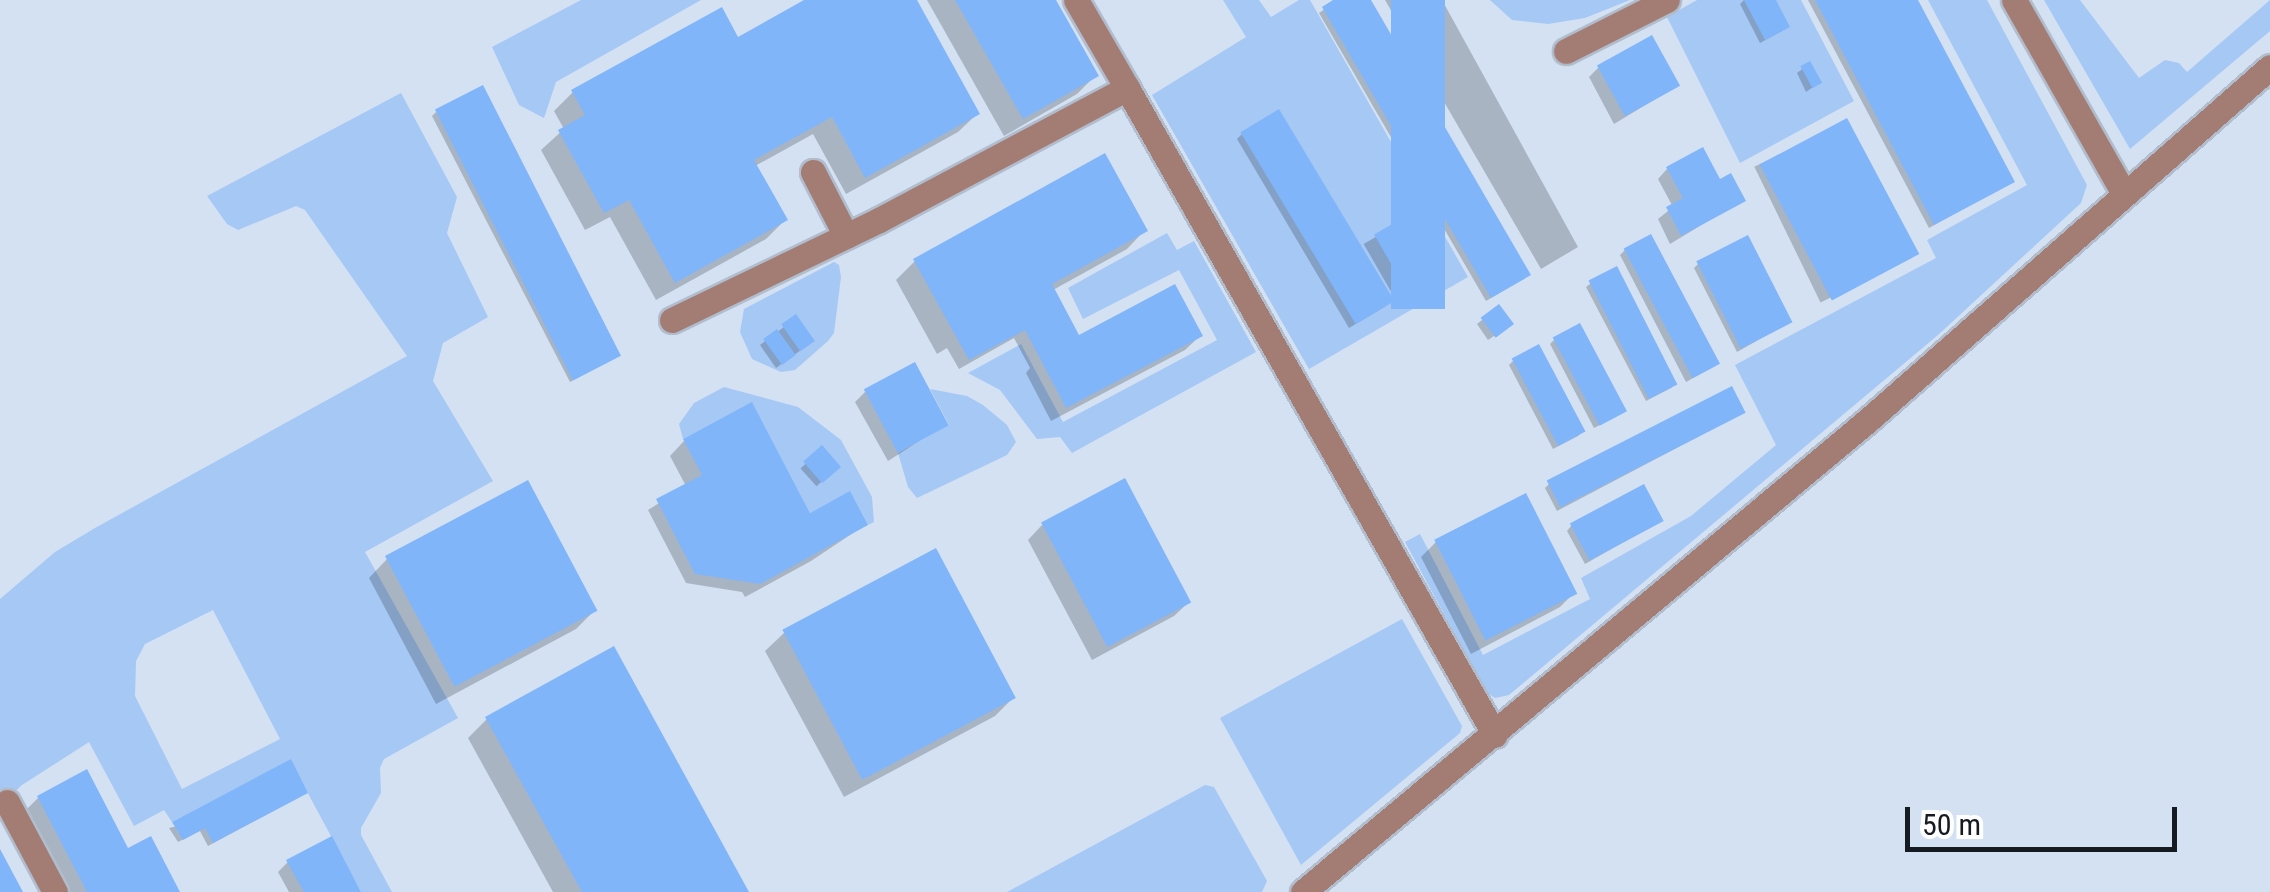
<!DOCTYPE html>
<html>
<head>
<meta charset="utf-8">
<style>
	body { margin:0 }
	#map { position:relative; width:2270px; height:892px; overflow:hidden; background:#d3e1f3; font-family:"Roboto Condensed",sans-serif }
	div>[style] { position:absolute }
	.green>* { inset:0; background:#a6c8f5 }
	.shadow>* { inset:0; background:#0003; transform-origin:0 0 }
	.building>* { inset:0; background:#81b5f9; transform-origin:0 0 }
	.roads { filter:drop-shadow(2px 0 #b1bdcd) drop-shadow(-2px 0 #b1bdcd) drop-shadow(0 2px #b1bdcd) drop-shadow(0 -2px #b1bdcd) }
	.minor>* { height:25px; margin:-12.5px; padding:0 12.5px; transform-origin:12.5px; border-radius:12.5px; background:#a37c74 }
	span { translate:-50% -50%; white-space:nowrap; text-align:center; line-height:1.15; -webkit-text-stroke:10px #fff; paint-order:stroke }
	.scale { position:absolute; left:1905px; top:807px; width:272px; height:45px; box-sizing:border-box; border:5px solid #161b21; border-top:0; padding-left:12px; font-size:30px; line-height:35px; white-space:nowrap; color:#161b21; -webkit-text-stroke:8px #fff; paint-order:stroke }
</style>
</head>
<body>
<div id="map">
	<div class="green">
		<i style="clip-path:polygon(581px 0,701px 0,556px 82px,544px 118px,519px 105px,492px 47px)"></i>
		<i style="clip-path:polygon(1223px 0,1259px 0,1271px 17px,1299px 0,1310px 0,1468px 277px,1309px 369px,1152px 95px,1246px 37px)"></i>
		<i style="clip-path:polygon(1490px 0,1630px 0,1585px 18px,1548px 24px,1512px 20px)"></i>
		<i style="clip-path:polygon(1697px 0,1801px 0,1854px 101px,1740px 163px,1667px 17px)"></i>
		<i style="clip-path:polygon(1928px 0,1987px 0,2087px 185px,2081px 203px,1938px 335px,1509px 695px,1495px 698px,1487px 693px,1405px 542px,1420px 534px,1483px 655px,1590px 599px,1581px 578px,1691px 516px,1776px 445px,1735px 365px,1936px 258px,1927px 240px,2027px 185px)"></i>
		<i style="clip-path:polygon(2044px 0,2080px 0,2139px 78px,2165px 60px,2179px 63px,2187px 72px,2270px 0,2270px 31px,2130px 149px)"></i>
		<i style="clip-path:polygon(evenodd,401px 93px,457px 197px,447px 233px,488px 317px,443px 343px,433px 381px,493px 481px,365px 552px,458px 718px,384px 759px,380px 768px,381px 793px,361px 828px,361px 835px,392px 892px,361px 892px,290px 760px,172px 822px,164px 810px,134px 826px,89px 742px,22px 785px,0 806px,0 599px,55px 552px,95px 528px,407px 356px,305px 210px,296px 206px,238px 230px,227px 224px,207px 196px,401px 93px,213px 610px,280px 739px,182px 789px,135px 696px,136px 661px,145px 644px,213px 610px)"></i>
		<i style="clip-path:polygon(1167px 233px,1177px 250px,1194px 241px,1256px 352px,1072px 453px,1060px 437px,1037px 439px,1000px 390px,968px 373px,1021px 344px,1063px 422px,1217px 340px,1179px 270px,1083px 319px,1068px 288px)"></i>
		<i style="clip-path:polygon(834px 262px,839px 265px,841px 277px,834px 333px,828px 341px,795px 370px,781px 372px,752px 359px,740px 332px,744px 309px)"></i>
		<i style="clip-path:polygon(724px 387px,798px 407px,841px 440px,872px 497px,874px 522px,868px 525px,850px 492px,810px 513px,752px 403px,683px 439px,679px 424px,694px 403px)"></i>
		<i style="clip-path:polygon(930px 389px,967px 396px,983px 405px,1007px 425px,1016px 442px,1007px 455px,917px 498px,908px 487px,898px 453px,949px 425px)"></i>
		<i style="clip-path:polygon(1402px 619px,1462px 726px,1460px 733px,1301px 865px,1220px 718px)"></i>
		<i style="clip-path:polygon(1205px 785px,1214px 787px,1267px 881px,1262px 892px,1007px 892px)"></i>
	</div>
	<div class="shadow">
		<i style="clip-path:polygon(809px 0,914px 0,977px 114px,958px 132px,846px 194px,813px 134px,755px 166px,785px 220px,766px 239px,656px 300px,610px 217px,585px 230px,541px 150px,564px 129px,554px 111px,573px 92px,737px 40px)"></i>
		<i style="clip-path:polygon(927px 0,1053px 0,1096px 75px,1077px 94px,1004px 136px)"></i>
		<i style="clip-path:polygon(1338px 0,1368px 0,1523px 279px,1486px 301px,1319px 13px)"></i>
		<i style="clip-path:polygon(1385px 0,1442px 0,1578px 247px,1541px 269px)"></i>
		<i style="clip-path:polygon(1744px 0,1773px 0,1782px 31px,1760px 43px,1740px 4px)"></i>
		<i style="clip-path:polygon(1808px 0,1915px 0,2012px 182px,1929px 228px)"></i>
		<i style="clip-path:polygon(1809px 64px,1819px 83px,1806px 92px,1797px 73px)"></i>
		<i style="clip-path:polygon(1599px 67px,1677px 86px,1614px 124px,1589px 77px)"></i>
		<i style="clip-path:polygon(436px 112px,615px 358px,570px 382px,432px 116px)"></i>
		<i style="left:1846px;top:122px;width:151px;height:102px;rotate:64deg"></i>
		<i style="clip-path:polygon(1242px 134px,1386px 306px,1349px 328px,1237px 139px)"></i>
		<i style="clip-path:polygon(1667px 169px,1719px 182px,1743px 200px,1670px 244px,1658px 219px,1673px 207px,1658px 179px)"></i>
		<i style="left:1400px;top:223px;width:62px;height:42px;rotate:60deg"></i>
		<i style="clip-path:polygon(1145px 230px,1127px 249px,1053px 290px,1069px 342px,1200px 336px,1185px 350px,1051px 421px,1026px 373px,1030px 368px,1014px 338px,959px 369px,947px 348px,937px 354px,896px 280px,915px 261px)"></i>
		<i style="clip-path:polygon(1625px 250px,1716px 364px,1711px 368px,1686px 382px,1620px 255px)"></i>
		<i style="clip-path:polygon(1698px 264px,1790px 322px,1737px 352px,1694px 268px)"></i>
		<i style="clip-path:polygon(1591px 283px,1675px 384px,1671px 388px,1646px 401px,1586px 287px)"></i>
		<i style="clip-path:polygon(1499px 307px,1506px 328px,1488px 340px,1477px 324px)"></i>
		<i style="clip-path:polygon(784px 327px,808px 345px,776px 368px,760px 345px)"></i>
		<i style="clip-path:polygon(1554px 340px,1624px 411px,1619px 415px,1594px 428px,1550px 344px)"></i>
		<i style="clip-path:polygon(1513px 361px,1582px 432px,1578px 436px,1553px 449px,1509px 365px)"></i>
		<i style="clip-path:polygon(865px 392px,946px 424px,888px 461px,855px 402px)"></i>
		<i style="clip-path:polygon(1743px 413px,1557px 511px,1545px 488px,1549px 484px)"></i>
		<i style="clip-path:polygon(684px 441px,810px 516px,865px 525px,811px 561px,745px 597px,742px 592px,686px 583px,648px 510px,686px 486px,670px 456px)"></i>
		<i style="left:822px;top:449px;width:24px;height:29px;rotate:48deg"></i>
		<i style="clip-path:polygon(1661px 521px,1585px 564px,1567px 531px,1571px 526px)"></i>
		<i style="clip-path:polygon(1042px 525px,1189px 602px,1174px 616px,1092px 660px,1028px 540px)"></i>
		<i style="clip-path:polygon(1436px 542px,1575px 592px,1560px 607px,1471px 654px,1421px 557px)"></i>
		<i style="clip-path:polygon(387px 559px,595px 610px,576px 629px,436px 704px,369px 578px)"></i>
		<i style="clip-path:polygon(784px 633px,1014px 697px,995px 716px,844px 797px,765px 651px)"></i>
		<i style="clip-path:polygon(487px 719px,746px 892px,553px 892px,468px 738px)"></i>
		<i style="clip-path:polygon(301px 796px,208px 846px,200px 831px,178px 842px,169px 828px)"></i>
		<i style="clip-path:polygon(38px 798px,127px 851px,177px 892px,59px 892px,20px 816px)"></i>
		<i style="clip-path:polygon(288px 862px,358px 892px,289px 892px,278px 872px)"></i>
	</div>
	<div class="building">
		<i style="clip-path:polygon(804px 0,917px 0,980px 114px,865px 178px,832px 117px,754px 160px,788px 220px,675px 283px,629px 200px,604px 213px,558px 130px,585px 115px,571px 90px,722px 7px,738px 37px)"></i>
		<i style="clip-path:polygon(955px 0,1056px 0,1099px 76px,1023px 119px)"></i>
		<i style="clip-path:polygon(1333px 0,1371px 0,1531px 275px,1491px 298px,1322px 7px)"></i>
		<i style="left:1391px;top:0;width:54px;height:309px"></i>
		<i style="clip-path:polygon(1744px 0,1776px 0,1790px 27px,1765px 40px)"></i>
		<i style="clip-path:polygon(1815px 0,1918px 0,2015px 182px,1934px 225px)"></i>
		<i style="left:1652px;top:35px;width:58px;height:63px;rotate:61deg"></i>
		<i style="left:1810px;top:61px;width:25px;height:11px;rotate:61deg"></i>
		<i style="left:483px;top:85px;width:304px;height:54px;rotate:63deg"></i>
		<i style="left:1279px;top:109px;width:224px;height:45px;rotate:59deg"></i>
		<i style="left:1847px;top:118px;width:154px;height:99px;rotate:62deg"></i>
		<i style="clip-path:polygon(1703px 147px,1720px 179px,1731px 173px,1746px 201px,1681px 236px,1666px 207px,1683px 198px,1666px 167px)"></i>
		<i style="clip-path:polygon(1105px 153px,1148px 231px,1052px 284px,1079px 335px,1175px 284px,1203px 336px,1066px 408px,1025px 330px,969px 360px,913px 259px)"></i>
		<i style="left:1401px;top:219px;width:67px;height:31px;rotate:60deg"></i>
		<i style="left:1651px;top:234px;width:147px;height:31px;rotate:62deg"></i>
		<i style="left:1748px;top:235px;width:98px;height:58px;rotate:63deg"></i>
		<i style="left:1617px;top:266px;width:133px;height:32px;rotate:63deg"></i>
		<i style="left:1499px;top:304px;width:25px;height:23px;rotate:53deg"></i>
		<i style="left:796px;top:314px;width:33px;height:18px;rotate:55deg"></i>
		<i style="left:1580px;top:323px;width:100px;height:31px;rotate:62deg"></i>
		<i style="left:777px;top:329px;width:32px;height:17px;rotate:54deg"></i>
		<i style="left:1539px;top:344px;width:99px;height:31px;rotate:62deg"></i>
		<i style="left:915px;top:362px;width:72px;height:58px;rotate:62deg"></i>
		<i style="left:1732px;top:386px;width:30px;height:208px;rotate:63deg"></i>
		<i style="clip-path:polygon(752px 402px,810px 513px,850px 491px,868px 525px,760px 584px,695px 574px,656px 499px,702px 475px,683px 439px)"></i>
		<i style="left:822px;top:445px;width:29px;height:25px;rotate:49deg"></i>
		<i style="left:1125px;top:478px;width:141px;height:95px;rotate:62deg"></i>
		<i style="left:528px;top:480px;width:148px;height:162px;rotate:62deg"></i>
		<i style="left:1644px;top:484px;width:42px;height:84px;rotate:62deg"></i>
		<i style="left:1526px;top:493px;width:113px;height:103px;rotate:63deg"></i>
		<i style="left:936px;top:548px;width:170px;height:174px;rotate:62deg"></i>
		<i style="clip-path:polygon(614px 646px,749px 892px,582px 892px,485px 717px)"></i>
		<i style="clip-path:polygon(291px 759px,308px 793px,213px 843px,205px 828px,183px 840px,172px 822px)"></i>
		<i style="clip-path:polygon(87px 769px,128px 848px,151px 836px,180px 892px,87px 892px,37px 796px)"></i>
		<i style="clip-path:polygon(332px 836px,361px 892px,304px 892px,286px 860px)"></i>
		<i style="clip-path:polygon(0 849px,23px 892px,0 892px)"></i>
	</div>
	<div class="roads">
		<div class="minor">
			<i style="left:1076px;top:0;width:102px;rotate:59.9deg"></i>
			<i style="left:2014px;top:0;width:223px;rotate:60.4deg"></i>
			<i style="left:1566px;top:51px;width:113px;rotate:-26.8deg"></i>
			<i style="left:813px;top:172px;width:72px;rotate:62.7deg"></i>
			<i style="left:672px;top:320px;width:230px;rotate:-25.8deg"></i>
			<i style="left:879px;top:220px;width:281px;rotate:-28deg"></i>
			<i style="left:1127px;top:88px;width:744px;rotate:60.37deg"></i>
			<i style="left:7px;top:802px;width:102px;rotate:61.9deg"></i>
			<i style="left:1303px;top:892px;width:735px;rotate:-39.87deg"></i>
			<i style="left:1867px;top:421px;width:536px;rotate:-41.3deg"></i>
		</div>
	</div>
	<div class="scale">50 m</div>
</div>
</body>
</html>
